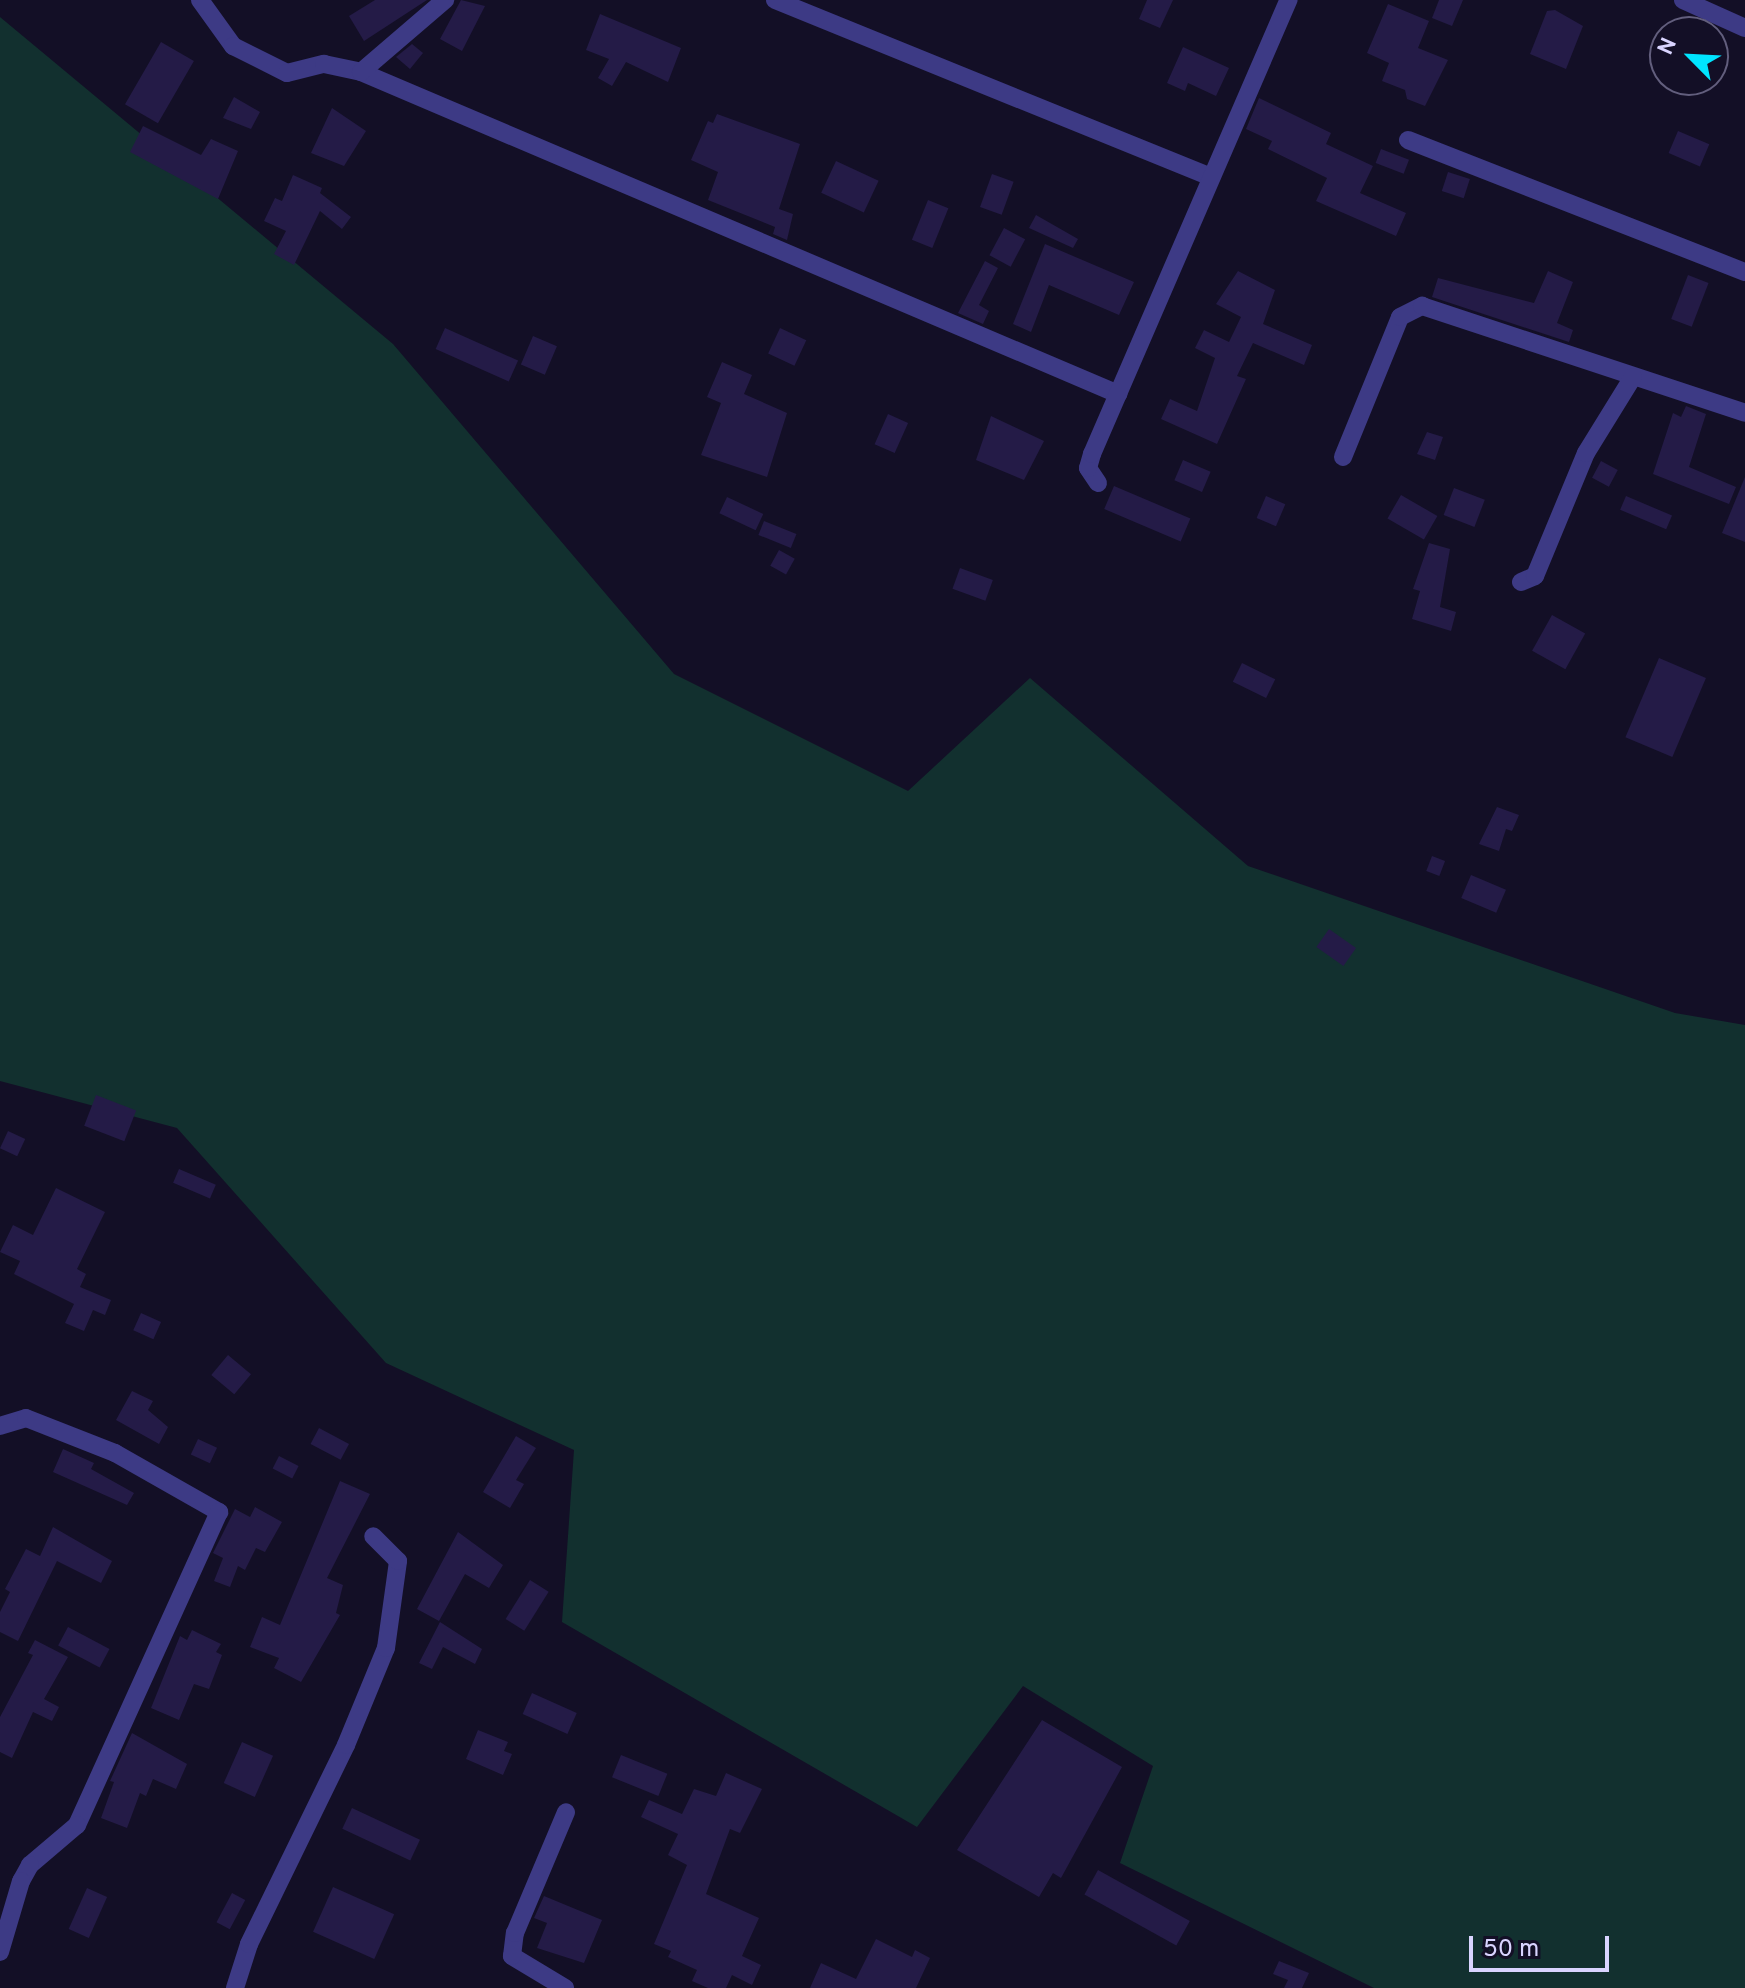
<!DOCTYPE html>
<html>
<head>
<meta charset="utf-8">
<style>
	body { margin:0 }
	#map { position:relative; width:1745px; height:1988px; overflow:hidden; background:#130f26; font-family:Overpass,sans-serif }
	div>[style] { position:absolute }
	.green>* { inset:0; background:#12302f }
	.building>* { inset:0; background:#241b47; transform-origin:0 0 }
	.street>* { height:18px; margin:-9px; padding:0 9px; transform-origin:9px; border-radius:9px; background:#3d3a85 }
	span { translate:-50% -50%; white-space:nowrap; text-align:center; line-height:1.15; -webkit-text-stroke:8px #130f26; paint-order:stroke }
	.north { position:absolute; left:1649px; top:16px; width:80px; height:80px; box-sizing:border-box; background:#130f26; border:2px solid #625e7d; border-radius:50%; rotate:294deg; font-size:22px; font-weight:700; line-height:32px; text-align:center; color:#d9d4ff }
	.north::after { content:''; display:block; margin:auto; width:28px; height:36px; background:#00e5ff; clip-path:polygon(50% 0,100% 100%,50% 72%,0 100%) }
	.scale { position:absolute; left:1469px; top:1936px; width:140px; height:36px; box-sizing:border-box; border:4px solid #d9d4ff; border-top:0; padding-left:10px; font-size:24px; line-height:28px; white-space:nowrap; color:#d9d4ff; -webkit-text-stroke:6px #130f26; paint-order:stroke }
</style>
</head>
<body>
<div id="map">
	<div class="green">
		<i style="clip-path:polygon(0 17px,393px 344px,674px 674px,908px 791px,1030px 678px,1248px 866px,1675px 1013px,1745px 1025px,1745px 1988px,1374px 1988px,1120px 1863px,1153px 1766px,1023px 1686px,917px 1827px,562px 1622px,574px 1450px,386px 1363px,177px 1128px,0 1081px)"></i>
	</div>
	<div class="building">
		<i style="clip-path:polygon(375px 0,427px 0,364px 41px,349px 16px)"></i>
		<i style="clip-path:polygon(461px 0,485px 6px,462px 51px,440px 39px)"></i>
		<i style="clip-path:polygon(1147px 0,1173px 0,1160px 28px,1139px 19px)"></i>
		<i style="clip-path:polygon(1439px 0,1463px 0,1452px 26px,1432px 18px)"></i>
		<i style="clip-path:polygon(1388px 4px,1429px 21px,1418px 48px,1448px 60px,1425px 106px,1407px 99px,1405px 90px,1382px 81px,1389px 63px,1367px 53px)"></i>
		<i style="clip-path:polygon(1555px 10px,1583px 26px,1566px 69px,1530px 54px,1547px 11px)"></i>
		<i style="clip-path:polygon(600px 14px,681px 48px,668px 82px,626px 62px,612px 86px,598px 78px,609px 59px,586px 50px)"></i>
		<i style="left:161px;top:42px;width:38px;height:72px;rotate:30deg"></i>
		<i style="clip-path:polygon(412px 44px,423px 53px,410px 69px,396px 57px)"></i>
		<i style="clip-path:polygon(1183px 47px,1229px 68px,1216px 96px,1188px 83px,1185px 91px,1167px 83px)"></i>
		<i style="clip-path:polygon(234px 97px,260px 112px,251px 129px,223px 118px)"></i>
		<i style="clip-path:polygon(1259px 98px,1331px 133px,1326px 144px,1373px 166px,1360px 193px,1406px 213px,1396px 236px,1316px 201px,1327px 178px,1268px 149px,1272px 141px,1246px 129px)"></i>
		<i style="clip-path:polygon(332px 108px,366px 131px,344px 166px,311px 153px)"></i>
		<i style="clip-path:polygon(717px 114px,800px 144px,779px 209px,793px 214px,787px 240px,773px 234px,775px 227px,708px 200px,718px 172px,691px 160px,708px 121px,713px 123px)"></i>
		<i style="clip-path:polygon(143px 126px,201px 155px,211px 139px,238px 151px,218px 199px,130px 152px)"></i>
		<i style="left:1678px;top:131px;width:34px;height:24px;rotate:23deg"></i>
		<i style="left:1381px;top:149px;width:30px;height:15px;rotate:21deg"></i>
		<i style="left:836px;top:161px;width:47px;height:35px;rotate:25deg"></i>
		<i style="left:1448px;top:172px;width:23px;height:20px;rotate:18deg"></i>
		<i style="left:992px;top:174px;width:23px;height:35px;rotate:20deg"></i>
		<i style="clip-path:polygon(293px 175px,322px 188px,320px 193px,351px 217px,342px 229px,320px 211px,294px 265px,274px 254px,286px 231px,264px 221px,275px 198px,282px 201px)"></i>
		<i style="left:928px;top:200px;width:22px;height:43px;rotate:22deg"></i>
		<i style="clip-path:polygon(1036px 215px,1078px 239px,1073px 248px,1029px 228px)"></i>
		<i style="left:1004px;top:228px;width:24px;height:31px;rotate:28deg"></i>
		<i style="clip-path:polygon(1045px 244px,1134px 282px,1119px 315px,1049px 285px,1031px 332px,1013px 324px)"></i>
		<i style="clip-path:polygon(985px 261px,998px 268px,979px 305px,989px 311px,983px 324px,958px 313px)"></i>
		<i style="clip-path:polygon(1238px 271px,1275px 290px,1263px 324px,1312px 345px,1304px 365px,1253px 343px,1237px 376px,1246px 379px,1217px 444px,1161px 419px,1170px 399px,1197px 411px,1215px 358px,1195px 348px,1204px 330px,1229px 342px,1241px 317px,1216px 304px)"></i>
		<i style="clip-path:polygon(1548px 271px,1573px 282px,1557px 323px,1573px 330px,1569px 342px,1432px 297px,1438px 278px,1534px 303px)"></i>
		<i style="left:1688px;top:275px;width:22px;height:47px;rotate:21deg"></i>
		<i style="left:445px;top:328px;width:80px;height:23px;rotate:24deg"></i>
		<i style="left:780px;top:328px;width:29px;height:28px;rotate:25deg"></i>
		<i style="left:533px;top:336px;width:26px;height:31px;rotate:23deg"></i>
		<i style="clip-path:polygon(722px 362px,752px 375px,744px 394px,787px 413px,767px 477px,701px 455px,721px 403px,707px 397px)"></i>
		<i style="clip-path:polygon(1686px 406px,1706px 414px,1689px 467px,1736px 487px,1729px 504px,1653px 474px,1673px 413px,1681px 417px)"></i>
		<i style="left:888px;top:414px;width:22px;height:33px;rotate:24deg"></i>
		<i style="clip-path:polygon(991px 416px,1044px 441px,1024px 480px,976px 460px)"></i>
		<i style="clip-path:polygon(1427px 432px,1443px 437px,1435px 460px,1417px 454px)"></i>
		<i style="left:1183px;top:460px;width:30px;height:22px;rotate:23deg"></i>
		<i style="left:1601px;top:461px;width:19px;height:19px;rotate:28deg"></i>
		<i style="clip-path:polygon(1745px 477px,1745px 542px,1722px 533px)"></i>
		<i style="left:1114px;top:486px;width:83px;height:25px;rotate:23deg"></i>
		<i style="left:1454px;top:488px;width:33px;height:29px;rotate:21deg"></i>
		<i style="left:1401px;top:495px;width:42px;height:27px;rotate:30deg"></i>
		<i style="left:1266px;top:496px;width:21px;height:24px;rotate:23deg"></i>
		<i style="left:1626px;top:496px;width:50px;height:15px;rotate:23deg"></i>
		<i style="left:727px;top:497px;width:40px;height:18px;rotate:25deg"></i>
		<i style="left:764px;top:521px;width:35px;height:15px;rotate:22deg"></i>
		<i style="clip-path:polygon(1429px 543px,1450px 549px,1440px 607px,1456px 612px,1451px 631px,1412px 619px,1420px 591px,1413px 589px)"></i>
		<i style="left:779px;top:550px;width:18px;height:18px;rotate:29deg"></i>
		<i style="left:960px;top:568px;width:35px;height:22px;rotate:20deg"></i>
		<i style="left:1552px;top:615px;width:38px;height:41px;rotate:29deg"></i>
		<i style="left:1659px;top:658px;width:51px;height:86px;rotate:23deg"></i>
		<i style="left:1242px;top:663px;width:37px;height:21px;rotate:26deg"></i>
		<i style="clip-path:polygon(1497px 807px,1519px 815px,1512px 831px,1506px 829px,1499px 851px,1479px 844px)"></i>
		<i style="left:1432px;top:856px;width:14px;height:16px;rotate:21deg"></i>
		<i style="left:1471px;top:875px;width:38px;height:25px;rotate:23deg"></i>
		<i style="left:1329px;top:929px;width:33px;height:22px;rotate:35deg"></i>
		<i style="left:96px;top:1095px;width:43px;height:33px;rotate:21deg"></i>
		<i style="left:8px;top:1131px;width:19px;height:19px;rotate:25deg"></i>
		<i style="left:179px;top:1169px;width:40px;height:15px;rotate:23deg"></i>
		<i style="clip-path:polygon(56px 1188px,105px 1212px,77px 1269px,86px 1274px,80px 1287px,111px 1300px,105px 1315px,93px 1310px,84px 1331px,65px 1323px,74px 1304px,14px 1274px,20px 1261px,0 1252px,13px 1225px,33px 1235px)"></i>
		<i style="left:141px;top:1313px;width:22px;height:19px;rotate:24deg"></i>
		<i style="left:228px;top:1355px;width:30px;height:26px;rotate:40deg"></i>
		<i style="clip-path:polygon(132px 1391px,153px 1401px,148px 1410px,168px 1427px,159px 1444px,116px 1420px)"></i>
		<i style="left:319px;top:1428px;width:34px;height:18px;rotate:28deg"></i>
		<i style="clip-path:polygon(516px 1436px,536px 1448px,516px 1480px,524px 1484px,510px 1508px,483px 1492px)"></i>
		<i style="left:198px;top:1439px;width:21px;height:17px;rotate:25deg"></i>
		<i style="clip-path:polygon(63px 1449px,94px 1463px,91px 1469px,134px 1493px,127px 1505px,53px 1472px)"></i>
		<i style="left:279px;top:1456px;width:22px;height:14px;rotate:27deg"></i>
		<i style="clip-path:polygon(340px 1481px,370px 1494px,327px 1578px,343px 1585px,336px 1613px,340px 1615px,301px 1682px,274px 1668px,279px 1658px,250px 1647px,262px 1617px,280px 1625px)"></i>
		<i style="clip-path:polygon(255px 1507px,282px 1522px,265px 1552px,256px 1548px,245px 1570px,238px 1566px,230px 1587px,214px 1581px,223px 1558px,213px 1553px,235px 1509px,250px 1517px)"></i>
		<i style="clip-path:polygon(53px 1527px,112px 1561px,101px 1583px,57px 1561px,18px 1641px,0 1632px,0 1612px,10px 1592px,5px 1589px,26px 1549px,40px 1556px)"></i>
		<i style="clip-path:polygon(458px 1532px,503px 1565px,489px 1588px,465px 1574px,439px 1621px,417px 1609px)"></i>
		<i style="left:530px;top:1580px;width:22px;height:46px;rotate:32deg"></i>
		<i style="clip-path:polygon(440px 1622px,482px 1649px,475px 1664px,443px 1647px,432px 1669px,419px 1663px)"></i>
		<i style="left:68px;top:1627px;width:47px;height:21px;rotate:28deg"></i>
		<i style="clip-path:polygon(192px 1630px,221px 1644px,216px 1652px,222px 1655px,209px 1689px,194px 1684px,179px 1720px,151px 1708px,180px 1636px,187px 1640px)"></i>
		<i style="clip-path:polygon(35px 1640px,68px 1657px,44px 1699px,59px 1707px,52px 1721px,33px 1712px,12px 1758px,0 1752px,0 1717px,33px 1655px,28px 1653px)"></i>
		<i style="left:532px;top:1693px;width:49px;height:23px;rotate:24deg"></i>
		<i style="clip-path:polygon(1042px 1720px,1122px 1767px,1061px 1878px,1053px 1873px,1039px 1897px,957px 1850px)"></i>
		<i style="clip-path:polygon(478px 1730px,508px 1742px,504px 1751px,512px 1754px,503px 1775px,466px 1759px)"></i>
		<i style="clip-path:polygon(132px 1733px,187px 1764px,176px 1789px,153px 1779px,146px 1796px,140px 1793px,127px 1828px,101px 1818px,114px 1782px,110px 1781px)"></i>
		<i style="left:242px;top:1742px;width:34px;height:45px;rotate:24deg"></i>
		<i style="left:621px;top:1755px;width:50px;height:24px;rotate:22deg"></i>
		<i style="clip-path:polygon(726px 1773px,762px 1789px,740px 1833px,730px 1829px,706px 1894px,759px 1918px,742px 1956px,761px 1965px,752px 1985px,732px 1975px,726px 1988px,708px 1988px,692px 1981px,697px 1970px,668px 1957px,671px 1951px,654px 1944px,687px 1865px,668px 1855px,678px 1834px,641px 1817px,649px 1800px,682px 1814px,694px 1789px,716px 1796px)"></i>
		<i style="left:352px;top:1808px;width:75px;height:23px;rotate:25deg"></i>
		<i style="left:1098px;top:1870px;width:105px;height:28px;rotate:29deg"></i>
		<i style="left:333px;top:1887px;width:67px;height:49px;rotate:24deg"></i>
		<i style="left:87px;top:1888px;width:22px;height:45px;rotate:24deg"></i>
		<i style="left:232px;top:1893px;width:15px;height:33px;rotate:28deg"></i>
		<i style="clip-path:polygon(544px 1896px,602px 1920px,584px 1963px,537px 1948px,547px 1923px,534px 1918px)"></i>
		<i style="clip-path:polygon(876px 1939px,912px 1957px,915px 1950px,930px 1958px,916px 1988px,810px 1988px,821px 1963px,856px 1979px)"></i>
		<i style="clip-path:polygon(1279px 1961px,1309px 1973px,1302px 1988px,1284px 1988px,1288px 1980px,1273px 1974px)"></i>
	</div>
	<div class="street">
		<i style="left:200px;top:0;width:57px;rotate:54.3deg"></i>
		<i style="left:233px;top:46px;width:60px;rotate:26.6deg"></i>
		<i style="left:287px;top:73px;width:38px;rotate:-14deg"></i>
		<i style="left:324px;top:64px;width:38px;rotate:12deg"></i>
		<i style="left:361px;top:72px;width:823px;rotate:23.04deg"></i>
		<i style="left:775px;top:0;width:471px;rotate:22.1deg"></i>
		<i style="left:1683px;top:0;width:68px;rotate:24.3deg"></i>
		<i style="left:361px;top:72px;width:111px;rotate:-40.6deg"></i>
		<i style="left:1408px;top:140px;width:362px;rotate:21.4deg"></i>
		<i style="left:1343px;top:457px;width:151px;rotate:-67.8deg"></i>
		<i style="left:1400px;top:317px;width:25px;rotate:-27deg"></i>
		<i style="left:1422px;top:306px;width:340px;rotate:18.3deg"></i>
		<i style="left:1098px;top:483px;width:18px;rotate:-124deg"></i>
		<i style="left:1088px;top:468px;width:15px;rotate:-74deg"></i>
		<i style="left:1092px;top:454px;width:495px;rotate:-66.6deg"></i>
		<i style="left:1521px;top:582px;width:15px;rotate:-23deg"></i>
		<i style="left:1535px;top:576px;width:133px;rotate:-67.5deg"></i>
		<i style="left:1586px;top:453px;width:89px;rotate:-58.3deg"></i>
		<i style="left:0;top:1426px;width:27px;rotate:-17deg"></i>
		<i style="left:26px;top:1418px;width:96px;rotate:21.5deg"></i>
		<i style="left:115px;top:1453px;width:120px;rotate:29.6deg"></i>
		<i style="left:219px;top:1512px;width:344px;rotate:114.4deg"></i>
		<i style="left:77px;top:1825px;width:62px;rotate:139.6deg"></i>
		<i style="left:30px;top:1865px;width:18px;rotate:119deg"></i>
		<i style="left:21px;top:1881px;width:74px;rotate:106.5deg"></i>
		<i style="left:235px;top:1988px;width:46px;rotate:-72.3deg"></i>
		<i style="left:249px;top:1944px;width:221px;rotate:-64deg"></i>
		<i style="left:346px;top:1745px;width:105px;rotate:-67.6deg"></i>
		<i style="left:386px;top:1648px;width:88px;rotate:-82.1deg"></i>
		<i style="left:398px;top:1561px;width:35px;rotate:-135deg"></i>
		<i style="left:565px;top:1988px;width:62px;rotate:-148.9deg"></i>
		<i style="left:512px;top:1956px;width:23px;rotate:-83deg"></i>
		<i style="left:515px;top:1933px;width:131px;rotate:-67.1deg"></i>
	</div>
	<div class="north">N</div>
	<div class="scale">50 m</div>
</div>
</body>
</html>
